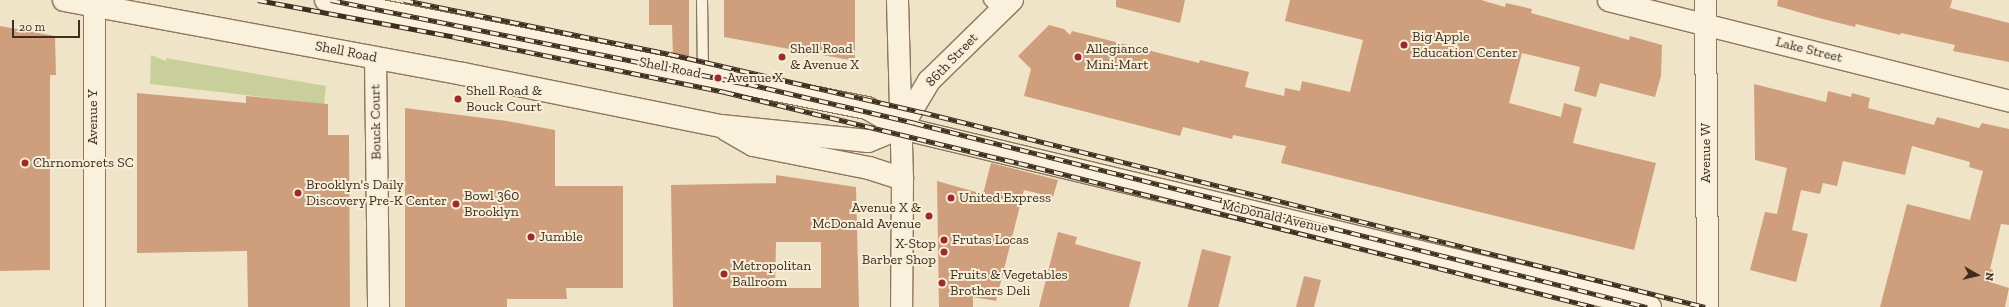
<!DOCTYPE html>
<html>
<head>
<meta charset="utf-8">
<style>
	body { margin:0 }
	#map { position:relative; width:2009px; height:307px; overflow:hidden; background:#f0e4c8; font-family:"Zilla Slab",serif }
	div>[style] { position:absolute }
	.green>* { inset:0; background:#c9cf9b }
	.building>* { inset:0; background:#cf9f7d; transform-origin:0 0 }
	.roads { filter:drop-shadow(1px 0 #8d765c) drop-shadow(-1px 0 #8d765c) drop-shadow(0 1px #8d765c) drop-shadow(0 -1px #8d765c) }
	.lane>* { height:10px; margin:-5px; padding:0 5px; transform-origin:5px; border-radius:5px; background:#faf1dc }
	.street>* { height:21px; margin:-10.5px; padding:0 10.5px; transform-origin:10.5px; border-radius:10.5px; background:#faf1dc }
	.secondary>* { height:22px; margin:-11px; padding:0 11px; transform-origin:11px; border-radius:11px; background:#faf1dc }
	.rail>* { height:4.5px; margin-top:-2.25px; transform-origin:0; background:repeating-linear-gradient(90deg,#f7eed8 0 9px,#3d2e20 0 18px); box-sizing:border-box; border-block:1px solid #3d2e20 }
	.dots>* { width:11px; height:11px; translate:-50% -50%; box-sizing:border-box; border:2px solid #f7eed8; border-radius:50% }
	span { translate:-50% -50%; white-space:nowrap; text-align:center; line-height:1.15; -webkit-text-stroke:4px #f7eed8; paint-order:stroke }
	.poi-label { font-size:14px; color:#3d2e20 }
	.left { translate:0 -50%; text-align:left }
	.right { translate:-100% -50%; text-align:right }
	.street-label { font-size:14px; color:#3d2e20 }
	.north { position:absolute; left:1957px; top:255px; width:40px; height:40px; -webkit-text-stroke:3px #f7eed8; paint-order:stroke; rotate:98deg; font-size:11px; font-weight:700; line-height:16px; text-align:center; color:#3d2e20 }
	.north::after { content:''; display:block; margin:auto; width:14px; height:18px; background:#3d2e20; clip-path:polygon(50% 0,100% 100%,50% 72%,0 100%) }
	.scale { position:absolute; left:12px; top:20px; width:68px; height:18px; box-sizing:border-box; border:2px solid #3d2e20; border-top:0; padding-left:5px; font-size:12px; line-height:14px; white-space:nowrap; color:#3d2e20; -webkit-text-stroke:3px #f7eed8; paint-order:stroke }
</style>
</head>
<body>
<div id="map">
	<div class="green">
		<i style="clip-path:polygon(151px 55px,166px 61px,166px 58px,326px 86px,324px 104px,150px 84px)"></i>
	</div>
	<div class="building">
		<i style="clip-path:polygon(649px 0,689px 0,689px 60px,673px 56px,672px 25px,649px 25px)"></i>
		<i style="clip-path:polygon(724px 0,855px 0,855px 61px,724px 37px)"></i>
		<i style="clip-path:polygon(1116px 0,1185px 0,1180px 23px,1116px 7px)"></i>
		<i style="clip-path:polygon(1290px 0,1481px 0,1505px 7px,1506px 3px,1532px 9px,1531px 13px,1629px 40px,1630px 36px,1662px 45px,1661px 76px,1655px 97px,1600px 83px,1596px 97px,1574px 91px,1580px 67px,1522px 53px,1509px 103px,1561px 117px,1564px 103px,1582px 108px,1573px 143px,1656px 163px,1634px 250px,1281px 163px,1286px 146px,1233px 135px,1232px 139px,1183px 127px,1180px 136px,1024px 96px,1031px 69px,1018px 56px,1049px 25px,1064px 29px,1070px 35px,1072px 31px,1199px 63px,1200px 60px,1249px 72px,1245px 87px,1284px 96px,1285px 88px,1300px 91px,1302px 81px,1350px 92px,1363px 40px,1285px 21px)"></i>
		<i style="clip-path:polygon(1778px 0,1952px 0,1950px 8px,2009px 23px,2009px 62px,1953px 51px,1955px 45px,1901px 33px,1900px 35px,1856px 24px,1855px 27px,1819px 18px,1777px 6px)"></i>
		<i style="clip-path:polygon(0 26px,55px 36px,56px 75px,50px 75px,50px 270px,0 271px)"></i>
		<i style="clip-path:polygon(1754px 84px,1826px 102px,1828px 91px,1851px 97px,1852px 93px,1870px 98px,1868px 108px,1934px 125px,1937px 117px,1979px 128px,1982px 123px,2009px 129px,2009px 225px,2001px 224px,1990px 269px,1993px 270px,1990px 282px,2009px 288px,2005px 307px,1880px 307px,1907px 204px,1970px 220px,1983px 171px,1969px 167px,1970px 162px,1912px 146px,1905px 175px,1843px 161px,1837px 186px,1823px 183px,1820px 194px,1801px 190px,1792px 230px,1808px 234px,1796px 282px,1750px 270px,1765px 212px,1777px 214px,1787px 168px,1755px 160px)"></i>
		<i style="clip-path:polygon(137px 93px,246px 103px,246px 96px,328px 104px,328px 135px,349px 135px,350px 307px,248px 307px,247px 251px,137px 253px)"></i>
		<i style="clip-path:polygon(405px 108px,507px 121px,555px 130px,555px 186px,623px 186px,623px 288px,566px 288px,567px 299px,507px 299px,507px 307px,405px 307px)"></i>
		<i style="clip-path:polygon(991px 163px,1058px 180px,1053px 197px,1024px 190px,996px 301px,973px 297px,973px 307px,939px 307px,937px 181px,983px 194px)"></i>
		<i style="clip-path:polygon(evenodd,776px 175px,856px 187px,859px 307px,673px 307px,671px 185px,776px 183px,776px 175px,776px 242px,821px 242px,821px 288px,775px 288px,776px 242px)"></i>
		<i style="clip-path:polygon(1058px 232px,1077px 237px,1075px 244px,1141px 262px,1129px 307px,1039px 307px)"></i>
		<i style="left:1202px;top:249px;width:30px;height:60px;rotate:14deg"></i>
		<i style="clip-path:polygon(1304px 276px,1321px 280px,1314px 307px,1296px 307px)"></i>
	</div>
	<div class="roads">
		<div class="lane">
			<i style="left:702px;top:0;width:74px;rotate:89.2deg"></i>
			<i style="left:989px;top:0;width:16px;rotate:47deg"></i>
		</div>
		<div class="street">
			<i style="left:94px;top:0;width:307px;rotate:90deg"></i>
			<i style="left:897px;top:0;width:179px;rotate:88.4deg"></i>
			<i style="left:902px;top:179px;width:128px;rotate:90.4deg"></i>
			<i style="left:1608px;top:0;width:414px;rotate:14.1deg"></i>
			<i style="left:1705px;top:0;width:307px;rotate:89.6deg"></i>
			<i style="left:375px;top:57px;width:250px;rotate:89.3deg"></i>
		</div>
		<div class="secondary">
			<i style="left:64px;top:0;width:406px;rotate:10.5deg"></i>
			<i style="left:463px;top:74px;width:263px;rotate:11.4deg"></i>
			<i style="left:721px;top:126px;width:148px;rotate:5.8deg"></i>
			<i style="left:868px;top:141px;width:35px;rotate:-22deg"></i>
			<i style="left:326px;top:0;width:552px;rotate:11.29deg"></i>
			<i style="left:867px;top:108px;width:39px;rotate:30deg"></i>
			<i style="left:901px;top:128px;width:770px;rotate:13.44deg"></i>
			<i style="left:901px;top:128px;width:55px;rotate:-59.2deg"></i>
			<i style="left:929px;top:81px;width:116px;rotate:-44.3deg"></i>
			<i style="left:727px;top:130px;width:30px;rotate:30deg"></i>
			<i style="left:753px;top:145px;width:118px;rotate:11.2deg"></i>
			<i style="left:869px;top:168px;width:35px;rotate:18deg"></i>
		</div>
	</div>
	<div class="rail">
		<i style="left:258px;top:0;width:200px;rotate:10.6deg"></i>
		<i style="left:455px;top:37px;width:276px;rotate:11.5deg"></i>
		<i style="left:725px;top:92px;width:302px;rotate:13.6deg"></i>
		<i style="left:1019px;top:163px;width:593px;rotate:14.06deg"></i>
		<i style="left:331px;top:0;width:426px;rotate:11.4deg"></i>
		<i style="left:749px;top:84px;width:171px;rotate:13.2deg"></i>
		<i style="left:915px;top:123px;width:755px;rotate:14.11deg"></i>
		<i style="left:404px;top:0;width:271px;rotate:11.5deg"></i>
		<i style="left:670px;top:54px;width:259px;rotate:13deg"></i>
		<i style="left:922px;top:112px;width:807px;rotate:13.98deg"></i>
	</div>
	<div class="dots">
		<i style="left:1404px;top:45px;background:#9e2a2b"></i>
		<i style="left:782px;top:57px;background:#9e2a2b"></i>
		<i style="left:1078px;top:57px;background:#9e2a2b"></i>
		<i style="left:718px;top:78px;background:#9e2a2b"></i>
		<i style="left:458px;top:99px;background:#9e2a2b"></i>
		<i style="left:25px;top:163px;background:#9e2a2b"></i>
		<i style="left:298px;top:193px;background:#9e2a2b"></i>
		<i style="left:951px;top:198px;background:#9e2a2b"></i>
		<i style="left:456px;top:204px;background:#9e2a2b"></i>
		<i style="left:929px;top:216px;background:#9e2a2b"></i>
		<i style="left:531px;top:237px;background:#9e2a2b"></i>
		<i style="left:944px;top:240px;background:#9e2a2b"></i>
		<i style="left:944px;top:252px;background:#9e2a2b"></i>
		<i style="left:724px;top:274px;background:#9e2a2b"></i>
		<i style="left:942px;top:283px;background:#9e2a2b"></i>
	</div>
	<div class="poi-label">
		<span class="left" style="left:1412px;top:45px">Big Apple<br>Education Center</span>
		<span class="left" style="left:790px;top:57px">Shell Road<br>&amp; Avenue X</span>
		<span class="left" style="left:1086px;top:57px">Allegiance<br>Mini-Mart</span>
		<span class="left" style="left:727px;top:78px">Avenue X</span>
		<span class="left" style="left:466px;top:99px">Shell Road &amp;<br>Bouck Court</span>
		<span class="left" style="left:33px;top:163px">Chrnomorets SC</span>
		<span class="left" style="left:306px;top:193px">Brooklyn's Daily<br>Discovery Pre-K Center</span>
		<span class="left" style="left:464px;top:204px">Bowl 360<br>Brooklyn</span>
		<span class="left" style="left:959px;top:198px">United Express</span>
		<span class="right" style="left:921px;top:216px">Avenue X &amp;<br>McDonald Avenue</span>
		<span class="left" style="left:539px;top:237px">Jumble</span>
		<span class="left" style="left:952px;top:240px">Frutas Locas</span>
		<span class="right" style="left:936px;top:252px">X-Stop<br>Barber Shop</span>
		<span class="left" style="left:732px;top:274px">Metropolitan<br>Ballroom</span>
		<span class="left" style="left:950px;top:283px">Fruits &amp; Vegetables<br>Brothers Deli</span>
	</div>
	<div class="street-label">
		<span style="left:1809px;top:50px;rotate:14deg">Lake Street</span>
		<span style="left:346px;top:52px;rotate:11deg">Shell Road</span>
		<span style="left:952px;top:60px;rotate:-46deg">86th Street</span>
		<span style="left:670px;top:68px;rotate:11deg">Shell Road</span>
		<span style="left:93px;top:117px;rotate:-90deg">Avenue Y</span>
		<span style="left:376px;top:122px;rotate:-91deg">Bouck Court</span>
		<span style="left:1706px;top:153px;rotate:-90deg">Avenue W</span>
		<span style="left:1275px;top:217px;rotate:13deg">McDonald Avenue</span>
	</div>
	<div class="north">N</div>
	<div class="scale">20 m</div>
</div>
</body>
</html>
